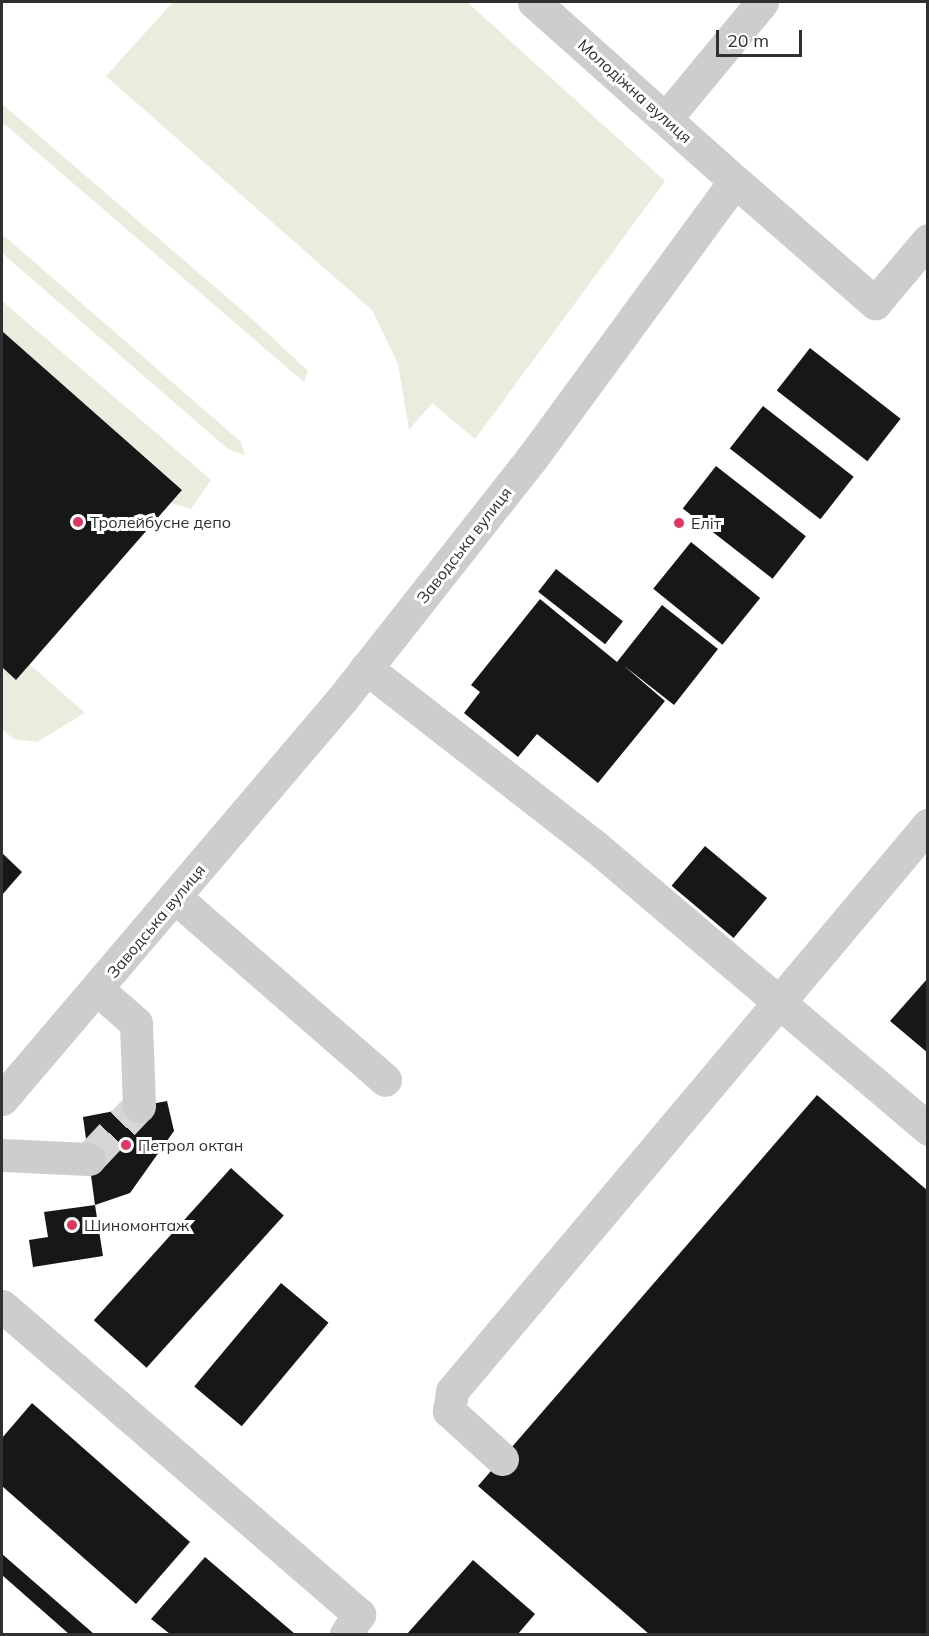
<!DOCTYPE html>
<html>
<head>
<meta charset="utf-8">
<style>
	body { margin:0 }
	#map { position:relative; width:929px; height:1636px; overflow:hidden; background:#fff; font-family:Mulish,sans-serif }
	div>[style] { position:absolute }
	.green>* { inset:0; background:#e8edde }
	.building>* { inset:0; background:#171717; transform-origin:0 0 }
	.minor-tunnel>* { height:33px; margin-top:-16.5px; transform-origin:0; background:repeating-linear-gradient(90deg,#d6d6d6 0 33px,transparent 0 49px) }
	.minor>* { height:33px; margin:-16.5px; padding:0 16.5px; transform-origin:16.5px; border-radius:16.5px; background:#cdcdcd }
	.dots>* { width:16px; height:16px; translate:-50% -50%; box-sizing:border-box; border:3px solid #fff; border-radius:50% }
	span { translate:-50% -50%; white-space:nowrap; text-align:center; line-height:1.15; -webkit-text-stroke:6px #fff; paint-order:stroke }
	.street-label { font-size:16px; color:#303030 }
	.poi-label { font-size:16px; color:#303030 }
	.left { translate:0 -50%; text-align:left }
	.frame { position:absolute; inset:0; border:3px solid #303030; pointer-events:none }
	.scale { position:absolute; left:716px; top:30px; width:86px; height:27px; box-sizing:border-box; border:3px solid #303030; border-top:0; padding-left:8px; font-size:18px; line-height:21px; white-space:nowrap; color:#303030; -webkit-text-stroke:4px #fff; paint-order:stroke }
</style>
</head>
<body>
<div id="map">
	<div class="green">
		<i style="clip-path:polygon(173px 2px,467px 2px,665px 181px,475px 439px,432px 403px,409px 430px,398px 364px,372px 310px,106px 76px)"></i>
		<i style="clip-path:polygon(2px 104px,251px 318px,308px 371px,304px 382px,2px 122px)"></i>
		<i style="clip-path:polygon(2px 234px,241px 442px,245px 455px,228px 449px,2px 253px)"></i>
		<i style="clip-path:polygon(2px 301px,211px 480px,191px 509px,171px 503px,182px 489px,2px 331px)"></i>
		<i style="clip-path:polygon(29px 664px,85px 713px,37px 742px,13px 739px,2px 728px,2px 667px,16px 679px)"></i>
	</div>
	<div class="building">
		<i style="clip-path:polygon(2px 331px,182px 490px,16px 680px,2px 667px)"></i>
		<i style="left:810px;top:348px;width:115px;height:54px;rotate:38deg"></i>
		<i style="left:763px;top:406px;width:115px;height:54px;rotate:38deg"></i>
		<i style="left:716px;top:466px;width:114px;height:54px;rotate:38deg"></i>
		<i style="left:691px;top:542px;width:89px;height:60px;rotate:39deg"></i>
		<i style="left:556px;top:569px;width:85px;height:29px;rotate:38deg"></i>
		<i style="clip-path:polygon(540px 599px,617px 662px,662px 605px,718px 649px,674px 705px,623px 665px,665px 701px,598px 783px,537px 734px,518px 757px,464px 713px,480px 692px,471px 685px)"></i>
		<i style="left:705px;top:846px;width:81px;height:52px;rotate:40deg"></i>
		<i style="clip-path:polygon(2px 853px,22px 872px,2px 895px)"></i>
		<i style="clip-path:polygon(928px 978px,928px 1053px,890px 1021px)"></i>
		<i style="clip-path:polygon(817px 1095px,928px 1191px,928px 1634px,649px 1634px,478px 1486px)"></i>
		<i style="clip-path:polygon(167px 1101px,174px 1131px,130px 1193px,95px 1205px,83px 1117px)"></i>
		<i style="left:231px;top:1168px;width:71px;height:205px;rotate:42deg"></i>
		<i style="clip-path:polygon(95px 1205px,103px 1256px,33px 1267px,29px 1240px,48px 1237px,44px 1212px)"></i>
		<i style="left:281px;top:1283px;width:62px;height:135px;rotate:40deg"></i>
		<i style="clip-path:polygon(32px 1403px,190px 1542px,136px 1604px,2px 1486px,2px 1438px)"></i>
		<i style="clip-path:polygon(2px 1554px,94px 1634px,69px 1634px,2px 1575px)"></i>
		<i style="clip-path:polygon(205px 1557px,295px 1634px,170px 1634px,151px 1619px)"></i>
		<i style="clip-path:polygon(473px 1560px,535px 1614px,518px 1634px,407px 1634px)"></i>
	</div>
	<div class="minor-tunnel">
		<i style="left:89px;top:1159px;width:73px;rotate:-46.7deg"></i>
	</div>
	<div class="minor">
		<i style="left:534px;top:2px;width:269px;rotate:41.7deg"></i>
		<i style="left:667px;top:117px;width:149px;rotate:-50.4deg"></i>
		<i style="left:366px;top:668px;width:291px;rotate:37.9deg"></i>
		<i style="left:596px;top:847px;width:436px;rotate:40.3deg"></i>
		<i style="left:176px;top:898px;width:277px;rotate:41deg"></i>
		<i style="left:98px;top:990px;width:50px;rotate:41deg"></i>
		<i style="left:136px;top:1023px;width:83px;rotate:87.9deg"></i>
		<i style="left:2px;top:1099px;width:526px;rotate:-49.62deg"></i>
		<i style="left:343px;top:698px;width:305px;rotate:-51.8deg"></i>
		<i style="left:532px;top:458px;width:343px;rotate:-53.8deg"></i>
		<i style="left:735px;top:181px;width:186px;rotate:41.1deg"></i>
		<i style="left:875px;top:303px;width:82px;rotate:-49.9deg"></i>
		<i style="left:2px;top:1155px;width:87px;rotate:2.6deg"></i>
		<i style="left:2px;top:1306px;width:472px;rotate:40.8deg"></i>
		<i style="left:359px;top:1614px;width:24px;rotate:123deg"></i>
		<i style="left:502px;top:1459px;width:72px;rotate:-137.8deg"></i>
		<i style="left:449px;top:1411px;width:20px;rotate:-81deg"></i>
		<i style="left:452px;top:1391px;width:740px;rotate:-49.94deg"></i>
	</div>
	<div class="dots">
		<i style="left:78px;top:522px;background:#e3365f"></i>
		<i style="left:679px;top:523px;background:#e3365f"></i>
		<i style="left:126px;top:1145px;background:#e3365f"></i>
		<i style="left:72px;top:1225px;background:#e3365f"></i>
	</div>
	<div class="street-label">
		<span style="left:635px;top:91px;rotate:42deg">Молодіжна вулиця</span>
		<span style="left:464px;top:545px;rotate:-52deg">Заводська вулиця</span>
		<span style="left:156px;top:921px;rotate:-50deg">Заводська вулиця</span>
	</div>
	<div class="poi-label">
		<span class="left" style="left:90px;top:522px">Тролейбусне депо</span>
		<span class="left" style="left:691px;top:523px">Еліт</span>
		<span class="left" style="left:138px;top:1145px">Петрол октан</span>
		<span class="left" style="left:84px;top:1225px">Шиномонтаж</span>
	</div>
	<div class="frame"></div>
	<div class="scale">20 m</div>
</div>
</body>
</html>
